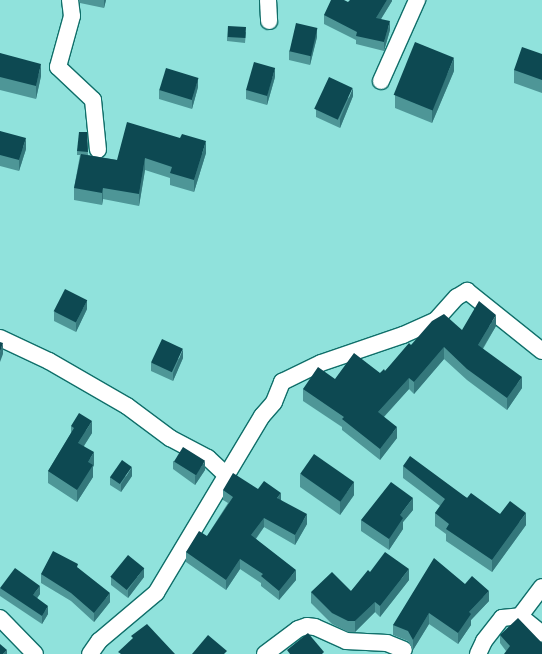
<!DOCTYPE html>
<html>
<head>
<meta charset="utf-8">
<style>
	body { margin:0 }
	#map { position:relative; width:542px; height:654px; overflow:hidden; background:#90e2dc; font-family:"Fira Sans",sans-serif }
	div>[style] { position:absolute }
	.roads { filter:drop-shadow(1px 0 #106f6a) drop-shadow(-1px 0 #106f6a) drop-shadow(0 1px #106f6a) drop-shadow(0 -1px #106f6a) }
	.street>* { height:16px; margin:-8px; padding:0 8px; transform-origin:8px; border-radius:8px; background:#fff }
	.wall>* { inset:0; background:#4e9697 }
	.shaded-wall>* { inset:0; background:#34777b }
	.building>* { inset:0; background:#0d4952; transform-origin:0 0 }
	span { translate:-50% -50%; white-space:nowrap; text-align:center; line-height:1.15; -webkit-text-stroke:4px #90e2dc; paint-order:stroke }
</style>
</head>
<body>
<div id="map">
	<div class="roads">
		<div class="street">
			<i style="left:70px;top:0;width:16px;rotate:83deg"></i>
			<i style="left:72px;top:16px;width:53px;rotate:105.4deg"></i>
			<i style="left:58px;top:67px;width:48px;rotate:43.3deg"></i>
			<i style="left:93px;top:100px;width:50px;rotate:84.3deg"></i>
			<i style="left:268px;top:0;width:21px;rotate:87deg"></i>
			<i style="left:381px;top:81px;width:89px;rotate:-66deg"></i>
			<i style="left:0;top:338px;width:54px;rotate:25.1deg"></i>
			<i style="left:49px;top:361px;width:90px;rotate:30deg"></i>
			<i style="left:127px;top:406px;width:54px;rotate:36.7deg"></i>
			<i style="left:170px;top:438px;width:43px;rotate:27.8deg"></i>
			<i style="left:208px;top:458px;width:25px;rotate:43deg"></i>
			<i style="left:520px;top:616px;width:28px;rotate:39deg"></i>
			<i style="left:0;top:618px;width:50px;rotate:45.8deg"></i>
			<i style="left:90px;top:654px;width:16px;rotate:-55deg"></i>
			<i style="left:99px;top:641px;width:75px;rotate:-40.1deg"></i>
			<i style="left:156px;top:593px;width:206px;rotate:-59.1deg"></i>
			<i style="left:262px;top:416px;width:18px;rotate:-49deg"></i>
			<i style="left:274px;top:402px;width:22px;rotate:-68deg"></i>
			<i style="left:282px;top:382px;width:43px;rotate:-26deg"></i>
			<i style="left:321px;top:363px;width:87px;rotate:-18.9deg"></i>
			<i style="left:403px;top:335px;width:36px;rotate:-24deg"></i>
			<i style="left:436px;top:320px;width:31px;rotate:-48deg"></i>
			<i style="left:457px;top:297px;width:12px;rotate:-31deg"></i>
			<i style="left:467px;top:291px;width:96px;rotate:38.7deg"></i>
			<i style="left:265px;top:654px;width:41px;rotate:-37.1deg"></i>
			<i style="left:298px;top:629px;width:9px;rotate:-18deg"></i>
			<i style="left:307px;top:626px;width:8px;rotate:7deg"></i>
			<i style="left:315px;top:627px;width:34px;rotate:24deg"></i>
			<i style="left:346px;top:641px;width:41px;rotate:2.8deg"></i>
			<i style="left:387px;top:643px;width:18px;rotate:22deg"></i>
			<i style="left:478px;top:654px;width:14px;rotate:-65deg"></i>
			<i style="left:484px;top:641px;width:29px;rotate:-52deg"></i>
			<i style="left:502px;top:618px;width:18px;rotate:-6deg"></i>
			<i style="left:520px;top:616px;width:36px;rotate:-53deg"></i>
		</div>
	</div>
	<div class="wall">
		<i style="clip-path:polygon(79px 0,106px 0,104px 8px,80px 3px)"></i>
		<i style="clip-path:polygon(392px 0,392px 1px,381px 19px,390px 30px,384px 51px,356px 44px,356px 40px,324px 24px,324px 15px,348px 2px)"></i>
		<i style="clip-path:polygon(246px 32px,245px 43px,227px 41px,227px 37px)"></i>
		<i style="clip-path:polygon(317px 37px,310px 65px,289px 60px,289px 51px)"></i>
		<i style="clip-path:polygon(0 53px,41px 76px,36px 99px,0 90px)"></i>
		<i style="clip-path:polygon(542px 54px,542px 93px,514px 83px,514px 70px)"></i>
		<i style="clip-path:polygon(454px 71px,432px 123px,395px 108px,395px 95px)"></i>
		<i style="clip-path:polygon(275px 77px,267px 105px,246px 99px,246px 90px)"></i>
		<i style="clip-path:polygon(198px 87px,192px 109px,159px 99px,159px 90px)"></i>
		<i style="clip-path:polygon(353px 96px,340px 128px,316px 117px,316px 109px)"></i>
		<i style="clip-path:polygon(0 131px,26px 149px,19px 171px,0 166px)"></i>
		<i style="clip-path:polygon(87px 132px,88px 155px,117px 160px,206px 153px,194px 192px,170px 185px,170px 178px,145px 170px,139px 206px,103px 199px,102px 205px,74px 200px,74px 188px,80px 155px,77px 155px,77px 151px)"></i>
		<i style="clip-path:polygon(87px 309px,76px 332px,54px 321px,54px 312px)"></i>
		<i style="clip-path:polygon(496px 326px,483px 349px,522px 388px,507px 410px,467px 380px,444px 359px,414px 394px,409px 389px,384px 417px,397px 438px,380px 460px,342px 430px,342px 427px,303px 401px,303px 389px,335px 379px,380px 373px,385px 371px,411px 345px,462px 330px)"></i>
		<i style="clip-path:polygon(183px 358px,173px 381px,151px 371px,151px 363px)"></i>
		<i style="clip-path:polygon(71px 426px,92px 433px,84px 446px,94px 465px,93px 467px,93px 477px,77px 502px,48px 483px,48px 471px,71px 433px)"></i>
		<i style="clip-path:polygon(173px 461px,205px 470px,195px 485px,173px 469px)"></i>
		<i style="clip-path:polygon(403px 466px,500px 514px,526px 525px,492px 572px,446px 541px,446px 534px,435px 526px,435px 513px,440px 506px,403px 478px)"></i>
		<i style="clip-path:polygon(300px 474px,354px 495px,340px 515px,300px 487px)"></i>
		<i style="clip-path:polygon(132px 476px,121px 492px,110px 485px,110px 477px)"></i>
		<i style="clip-path:polygon(258px 489px,281px 500px,307px 524px,295px 545px,264px 527px,256px 539px,296px 580px,279px 600px,261px 586px,261px 583px,240px 569px,226px 590px,186px 562px,186px 552px,207px 536px,228px 503px,223px 500px,223px 490px)"></i>
		<i style="clip-path:polygon(413px 510px,403px 522px,403px 529px,389px 550px,361px 531px,361px 520px)"></i>
		<i style="clip-path:polygon(78px 568px,110px 602px,94px 622px,71px 601px,41px 583px,41px 574px)"></i>
		<i style="clip-path:polygon(370px 572px,409px 580px,380px 617px,375px 612px,355px 632px,348px 632px,332px 624px,311px 603px,311px 592px,351px 591px)"></i>
		<i style="clip-path:polygon(111px 577px,144px 577px,128px 598px,111px 585px)"></i>
		<i style="clip-path:polygon(465px 584px,489px 601px,471px 620px,471px 625px,458px 644px,429px 624px,413px 650px,408px 641px,393px 635px,393px 625px)"></i>
		<i style="clip-path:polygon(0 588px,40px 594px,37px 598px,48px 614px,42px 624px,0 596px)"></i>
		<i style="clip-path:polygon(500px 635px,542px 643px,506px 651px,500px 643px)"></i>
	</div>
	<div class="shaded-wall">
		<i style="clip-path:polygon(104px 0,106px 0,104px 8px)"></i>
		<i style="clip-path:polygon(387px 0,392px 0,392px 1px,376px 27px,376px 18px)"></i>
		<i style="clip-path:polygon(390px 21px,390px 30px,384px 51px,384px 42px)"></i>
		<i style="clip-path:polygon(317px 28px,317px 37px,310px 65px,310px 56px)"></i>
		<i style="clip-path:polygon(454px 58px,454px 71px,432px 123px,432px 110px)"></i>
		<i style="clip-path:polygon(41px 64px,41px 76px,36px 99px,36px 86px)"></i>
		<i style="clip-path:polygon(275px 68px,275px 77px,267px 105px,267px 96px)"></i>
		<i style="clip-path:polygon(198px 78px,198px 87px,192px 109px,192px 100px)"></i>
		<i style="clip-path:polygon(353px 88px,353px 96px,340px 128px,340px 119px)"></i>
		<i style="clip-path:polygon(26px 138px,26px 149px,19px 171px,19px 160px)"></i>
		<i style="clip-path:polygon(206px 141px,206px 153px,194px 192px,194px 180px)"></i>
		<i style="clip-path:polygon(145px 158px,145px 170px,139px 206px,139px 194px)"></i>
		<i style="clip-path:polygon(103px 188px,103px 199px,102px 205px,102px 193px)"></i>
		<i style="clip-path:polygon(87px 300px,87px 309px,76px 332px,76px 323px)"></i>
		<i style="clip-path:polygon(496px 315px,496px 326px,478px 356px,478px 345px)"></i>
		<i style="clip-path:polygon(3px 343px,3px 354px,0 362px,0 352px)"></i>
		<i style="clip-path:polygon(444px 347px,444px 359px,414px 394px,414px 382px)"></i>
		<i style="clip-path:polygon(183px 349px,183px 358px,173px 381px,173px 373px)"></i>
		<i style="clip-path:polygon(522px 377px,522px 388px,507px 410px,507px 398px)"></i>
		<i style="clip-path:polygon(409px 378px,409px 389px,378px 423px,378px 412px)"></i>
		<i style="clip-path:polygon(92px 421px,92px 433px,78px 455px,78px 443px)"></i>
		<i style="clip-path:polygon(397px 427px,397px 438px,380px 460px,380px 449px)"></i>
		<i style="clip-path:polygon(94px 452px,94px 465px,93px 467px,93px 477px,77px 502px,77px 490px,88px 462px)"></i>
		<i style="clip-path:polygon(205px 461px,205px 470px,195px 485px,195px 476px)"></i>
		<i style="clip-path:polygon(132px 467px,132px 476px,121px 492px,121px 484px)"></i>
		<i style="clip-path:polygon(354px 482px,354px 495px,340px 515px,340px 502px)"></i>
		<i style="clip-path:polygon(281px 493px,281px 502px,277px 498px)"></i>
		<i style="clip-path:polygon(413px 498px,413px 510px,403px 522px,403px 529px,389px 550px,389px 539px,400px 515px)"></i>
		<i style="clip-path:polygon(526px 513px,526px 525px,492px 572px,492px 560px)"></i>
		<i style="clip-path:polygon(307px 514px,307px 524px,295px 545px,295px 535px)"></i>
		<i style="clip-path:polygon(264px 518px,264px 527px,251px 545px,251px 535px)"></i>
		<i style="clip-path:polygon(240px 559px,240px 569px,226px 590px,226px 580px)"></i>
		<i style="clip-path:polygon(144px 568px,144px 577px,128px 598px,128px 590px)"></i>
		<i style="clip-path:polygon(409px 569px,409px 580px,380px 617px,380px 606px)"></i>
		<i style="clip-path:polygon(296px 570px,296px 580px,279px 600px,279px 591px)"></i>
		<i style="clip-path:polygon(40px 586px,40px 594px,33px 604px,33px 595px)"></i>
		<i style="clip-path:polygon(489px 591px,489px 601px,471px 620px,471px 625px,458px 644px,458px 633px,469px 612px)"></i>
		<i style="clip-path:polygon(110px 593px,110px 602px,94px 622px,94px 613px)"></i>
		<i style="clip-path:polygon(375px 602px,375px 612px,355px 632px,355px 621px)"></i>
		<i style="clip-path:polygon(48px 606px,48px 614px,42px 624px,42px 616px)"></i>
		<i style="clip-path:polygon(429px 613px,429px 624px,413px 650px,413px 640px)"></i>
		<i style="clip-path:polygon(7px 650px,7px 654px,3px 654px)"></i>
	</div>
	<div class="building">
		<i style="clip-path:polygon(331px 0,344px 0,348px 2px,350px 0,387px 0,376px 18px,390px 21px,384px 42px,356px 36px,357px 32px,324px 15px)"></i>
		<i style="left:296px;top:23px;width:22px;height:29px;rotate:13deg"></i>
		<i style="left:228px;top:26px;width:18px;height:11px;rotate:3deg"></i>
		<i style="left:415px;top:42px;width:42px;height:57px;rotate:22deg"></i>
		<i style="clip-path:polygon(522px 47px,542px 54px,542px 80px,514px 70px)"></i>
		<i style="clip-path:polygon(0 53px,41px 64px,36px 86px,0 77px)"></i>
		<i style="left:254px;top:62px;width:22px;height:29px;rotate:16deg"></i>
		<i style="left:166px;top:68px;width:34px;height:23px;rotate:17deg"></i>
		<i style="left:329px;top:77px;width:26px;height:35px;rotate:25deg"></i>
		<i style="clip-path:polygon(127px 122px,180px 138px,182px 134px,206px 141px,194px 180px,170px 173px,172px 167px,145px 158px,139px 194px,103px 188px,102px 193px,74px 188px,81px 154px,117px 160px)"></i>
		<i style="clip-path:polygon(0 131px,26px 138px,19px 160px,0 155px)"></i>
		<i style="clip-path:polygon(79px 132px,87px 132px,88px 152px,77px 151px)"></i>
		<i style="left:65px;top:289px;width:25px;height:25px;rotate:27deg"></i>
		<i style="clip-path:polygon(479px 301px,496px 315px,478px 345px,522px 377px,507px 398px,467px 369px,444px 347px,414px 382px,409px 378px,378px 412px,397px 427px,380px 449px,342px 419px,344px 417px,303px 389px,318px 367px,335px 379px,354px 353px,380px 373px,384px 369px,385px 371px,409px 343px,411px 345px,432px 321px,444px 314px,462px 330px)"></i>
		<i style="left:162px;top:339px;width:23px;height:26px;rotate:25deg"></i>
		<i style="clip-path:polygon(0 342px,3px 343px,0 352px)"></i>
		<i style="clip-path:polygon(79px 413px,92px 421px,78px 443px,94px 452px,88px 462px,93px 465px,77px 490px,48px 471px,74px 428px,71px 426px)"></i>
		<i style="left:183px;top:447px;width:26px;height:17px;rotate:32deg"></i>
		<i style="left:314px;top:454px;width:49px;height:24px;rotate:35deg"></i>
		<i style="clip-path:polygon(410px 456px,467px 498px,471px 493px,500px 514px,510px 501px,526px 513px,492px 560px,446px 529px,449px 524px,435px 513px,445px 499px,403px 466px)"></i>
		<i style="left:122px;top:460px;width:12px;height:21px;rotate:35deg"></i>
		<i style="clip-path:polygon(233px 473px,258px 489px,264px 481px,281px 493px,277px 498px,307px 514px,295px 535px,264px 518px,251px 535px,296px 570px,279px 591px,261px 576px,263px 574px,240px 559px,226px 580px,186px 552px,199px 531px,207px 536px,233px 497px,223px 490px)"></i>
		<i style="clip-path:polygon(391px 482px,413px 498px,400px 515px,403px 518px,389px 539px,361px 520px)"></i>
		<i style="clip-path:polygon(53px 551px,78px 564px,77px 567px,110px 593px,94px 613px,71px 593px,41px 574px)"></i>
		<i style="clip-path:polygon(385px 552px,409px 569px,380px 606px,375px 602px,355px 621px,348px 621px,332px 613px,311px 592px,332px 572px,351px 591px,368px 570px,370px 572px)"></i>
		<i style="left:128px;top:555px;width:21px;height:28px;rotate:39deg"></i>
		<i style="clip-path:polygon(434px 558px,465px 584px,472px 576px,489px 591px,469px 612px,471px 614px,458px 633px,429px 613px,413px 640px,408px 631px,393px 625px)"></i>
		<i style="clip-path:polygon(15px 568px,40px 586px,33px 595px,48px 606px,42px 616px,0 588px)"></i>
		<i style="clip-path:polygon(518px 618px,542px 643px,542px 654px,504px 654px,510px 646px,500px 635px)"></i>
		<i style="clip-path:polygon(147px 624px,175px 654px,121px 654px,118px 652px,133px 638px,131px 636px)"></i>
		<i style="clip-path:polygon(308px 633px,324px 652px,322px 654px,290px 654px,287px 650px)"></i>
		<i style="clip-path:polygon(208px 635px,227px 651px,224px 654px,192px 654px)"></i>
		<i style="clip-path:polygon(0 644px,7px 650px,3px 654px,0 654px)"></i>
	</div>
</div>
</body>
</html>
